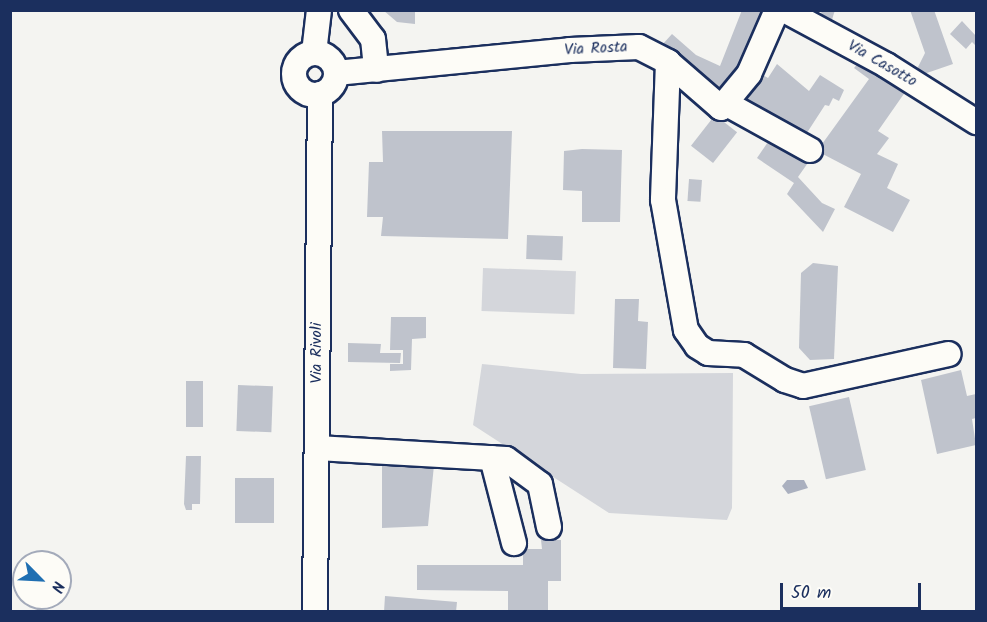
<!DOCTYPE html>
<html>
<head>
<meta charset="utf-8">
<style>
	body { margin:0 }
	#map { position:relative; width:987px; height:622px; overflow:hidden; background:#f4f4f1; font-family:Kalam,sans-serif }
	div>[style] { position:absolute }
	.green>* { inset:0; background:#d4d6db; transform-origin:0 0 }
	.water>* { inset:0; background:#aab0bf }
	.building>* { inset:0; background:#bfc3cc; transform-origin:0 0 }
	.path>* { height:3px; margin-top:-1.5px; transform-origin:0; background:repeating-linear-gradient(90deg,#1b2f5e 0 4.5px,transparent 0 9px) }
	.roads { filter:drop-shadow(2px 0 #1b2f5e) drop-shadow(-2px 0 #1b2f5e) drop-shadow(0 2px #1b2f5e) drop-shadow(0 -2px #1b2f5e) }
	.minor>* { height:24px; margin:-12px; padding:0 12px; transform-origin:12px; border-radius:12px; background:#fdfcf7 }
	.minor>.ring { margin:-12px; padding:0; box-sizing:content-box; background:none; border:24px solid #fdfcf7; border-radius:50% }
	span { translate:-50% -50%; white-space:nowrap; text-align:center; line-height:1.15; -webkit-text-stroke:4.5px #fdfcf7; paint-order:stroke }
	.street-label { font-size:16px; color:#1b2f5e }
	.frame { position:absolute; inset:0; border:12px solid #1b2f5e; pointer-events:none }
	.north { position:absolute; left:12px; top:550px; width:60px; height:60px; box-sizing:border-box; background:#fdfcf7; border:2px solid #a3aaba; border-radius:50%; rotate:114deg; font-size:16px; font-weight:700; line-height:24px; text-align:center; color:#1b2f5e }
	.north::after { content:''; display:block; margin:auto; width:21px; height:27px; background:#1f6fb2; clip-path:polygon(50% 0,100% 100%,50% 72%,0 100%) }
	.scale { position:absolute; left:780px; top:583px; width:141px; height:27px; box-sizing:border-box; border:3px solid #1b2f5e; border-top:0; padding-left:8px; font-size:18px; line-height:21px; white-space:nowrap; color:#1b2f5e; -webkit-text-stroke:4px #fdfcf7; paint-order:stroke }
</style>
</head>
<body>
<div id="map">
	<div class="green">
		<i style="left:483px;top:268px;width:93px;height:43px;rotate:2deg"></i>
		<i style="clip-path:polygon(482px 364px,581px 374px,733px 373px,732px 508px,727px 520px,609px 513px,473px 425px)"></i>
	</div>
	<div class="water">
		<i style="clip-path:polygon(787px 480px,804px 480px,808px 488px,788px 494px,782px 486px)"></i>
	</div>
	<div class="building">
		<i style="clip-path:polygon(383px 10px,415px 10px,415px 24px,397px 22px)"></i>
		<i style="clip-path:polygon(742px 10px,770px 10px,723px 101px,662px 45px,672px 34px,696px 55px,720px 66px)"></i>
		<i style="clip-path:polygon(822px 10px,835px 10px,831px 23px,820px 18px)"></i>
		<i style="clip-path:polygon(910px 10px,934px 10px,953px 64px,921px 75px,918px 67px,925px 53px)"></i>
		<i style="clip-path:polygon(962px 21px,976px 36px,976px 46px,972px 42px,966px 49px,950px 34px)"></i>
		<i style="clip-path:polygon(862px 58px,908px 88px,878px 131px,889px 138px,877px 154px,898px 164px,887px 188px,910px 200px,893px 232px,844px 207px,861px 174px,817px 151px,869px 79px,854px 68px)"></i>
		<i style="clip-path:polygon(777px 64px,809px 91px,820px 75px,844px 90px,839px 101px,833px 98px,829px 106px,825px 105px,801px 142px,738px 101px,758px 72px,768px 78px)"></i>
		<i style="left:715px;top:115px;width:28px;height:39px;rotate:38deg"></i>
		<i style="clip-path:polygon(382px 131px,512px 131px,508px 239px,381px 236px,383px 217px,367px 217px,369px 162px,383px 162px)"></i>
		<i style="clip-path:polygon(772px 136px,812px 157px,798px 177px,822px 203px,835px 209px,823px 232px,787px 194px,794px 183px,757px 158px)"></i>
		<i style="clip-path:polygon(582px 149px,622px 150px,620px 222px,582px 222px,582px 191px,563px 190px,564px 151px)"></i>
		<i style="left:689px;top:179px;width:13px;height:22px;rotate:4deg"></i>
		<i style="left:527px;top:235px;width:36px;height:24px;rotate:2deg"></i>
		<i style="clip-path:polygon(813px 263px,838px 266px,834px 359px,810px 360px,799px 348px,801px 273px)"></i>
		<i style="clip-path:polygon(615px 299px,639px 299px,638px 321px,648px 322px,646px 369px,613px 368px)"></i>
		<i style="clip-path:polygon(391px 317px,426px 317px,426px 338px,412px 339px,411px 370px,390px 371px,390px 364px,403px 364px,403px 350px,390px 350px)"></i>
		<i style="clip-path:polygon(348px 343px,381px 344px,380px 353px,401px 353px,400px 363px,348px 362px)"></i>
		<i style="clip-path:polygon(961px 370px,967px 396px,976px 394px,976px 418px,972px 419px,976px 445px,937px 454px,921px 380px)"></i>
		<i style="left:186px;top:381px;width:17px;height:46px"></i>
		<i style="left:238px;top:385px;width:35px;height:46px;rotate:2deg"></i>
		<i style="left:849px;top:397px;width:75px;height:41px;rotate:77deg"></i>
		<i style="clip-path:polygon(186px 456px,201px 456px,200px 504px,192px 504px,192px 510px,186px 510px,184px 504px)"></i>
		<i style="clip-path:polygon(382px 463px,434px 465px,428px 526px,382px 528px)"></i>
		<i style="left:235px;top:478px;width:39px;height:45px"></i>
		<i style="clip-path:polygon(541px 540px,561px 540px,561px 581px,548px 581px,548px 612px,508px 612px,508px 591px,417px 590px,417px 565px,523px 565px,523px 549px,542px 549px)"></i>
		<i style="clip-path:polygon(385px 596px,457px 602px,456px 612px,384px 612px)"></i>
	</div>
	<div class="path">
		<i style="left:294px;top:55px;width:7px;rotate:135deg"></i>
		<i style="left:289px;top:60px;width:28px;rotate:92deg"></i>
		<i style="left:288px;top:88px;width:16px;rotate:40deg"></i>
	</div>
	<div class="roads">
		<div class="minor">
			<i style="left:351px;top:10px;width:36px;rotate:53deg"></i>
			<i style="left:373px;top:39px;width:31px;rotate:84deg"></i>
			<i style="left:784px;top:10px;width:116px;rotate:28.3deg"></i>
			<i style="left:886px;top:65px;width:107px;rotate:32.3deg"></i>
			<i style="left:314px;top:53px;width:43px;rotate:-83.4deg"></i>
			<i class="ring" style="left:294px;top:53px;width:18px;height:18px"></i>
			<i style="left:668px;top:62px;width:138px;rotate:92.1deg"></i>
			<i style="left:663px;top:200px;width:132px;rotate:80deg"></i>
			<i style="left:686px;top:330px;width:19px;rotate:55deg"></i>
			<i style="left:697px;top:346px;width:13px;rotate:32deg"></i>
			<i style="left:708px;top:353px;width:36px;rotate:3deg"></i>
			<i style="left:744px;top:355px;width:48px;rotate:31.4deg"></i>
			<i style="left:785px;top:380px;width:19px;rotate:18deg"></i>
			<i style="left:803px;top:386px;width:149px;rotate:-12.4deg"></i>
			<i style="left:336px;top:73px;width:235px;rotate:-5.6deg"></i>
			<i style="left:570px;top:50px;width:69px;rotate:-2.5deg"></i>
			<i style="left:639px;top:47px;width:33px;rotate:27deg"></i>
			<i style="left:668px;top:62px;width:70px;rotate:41deg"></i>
			<i style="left:721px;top:108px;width:44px;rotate:-50.5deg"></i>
			<i style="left:749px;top:74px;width:70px;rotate:-66.4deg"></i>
			<i style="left:727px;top:104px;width:95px;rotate:29deg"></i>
			<i style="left:317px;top:448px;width:189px;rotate:3.3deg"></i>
			<i style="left:506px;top:459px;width:42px;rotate:36.3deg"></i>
			<i style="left:540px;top:484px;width:44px;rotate:78.2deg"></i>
			<i style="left:492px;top:458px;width:88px;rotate:75.5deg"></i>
			<i style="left:315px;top:612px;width:518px;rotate:-89.45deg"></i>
		</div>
	</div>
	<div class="street-label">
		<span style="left:596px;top:49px;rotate:-3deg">Via Rosta</span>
		<span style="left:882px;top:64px;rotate:30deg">Via Casotto</span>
		<span style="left:317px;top:353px;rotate:-90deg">Via Rivoli</span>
	</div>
	<div class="frame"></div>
	<div class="north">N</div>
	<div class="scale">50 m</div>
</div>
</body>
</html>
